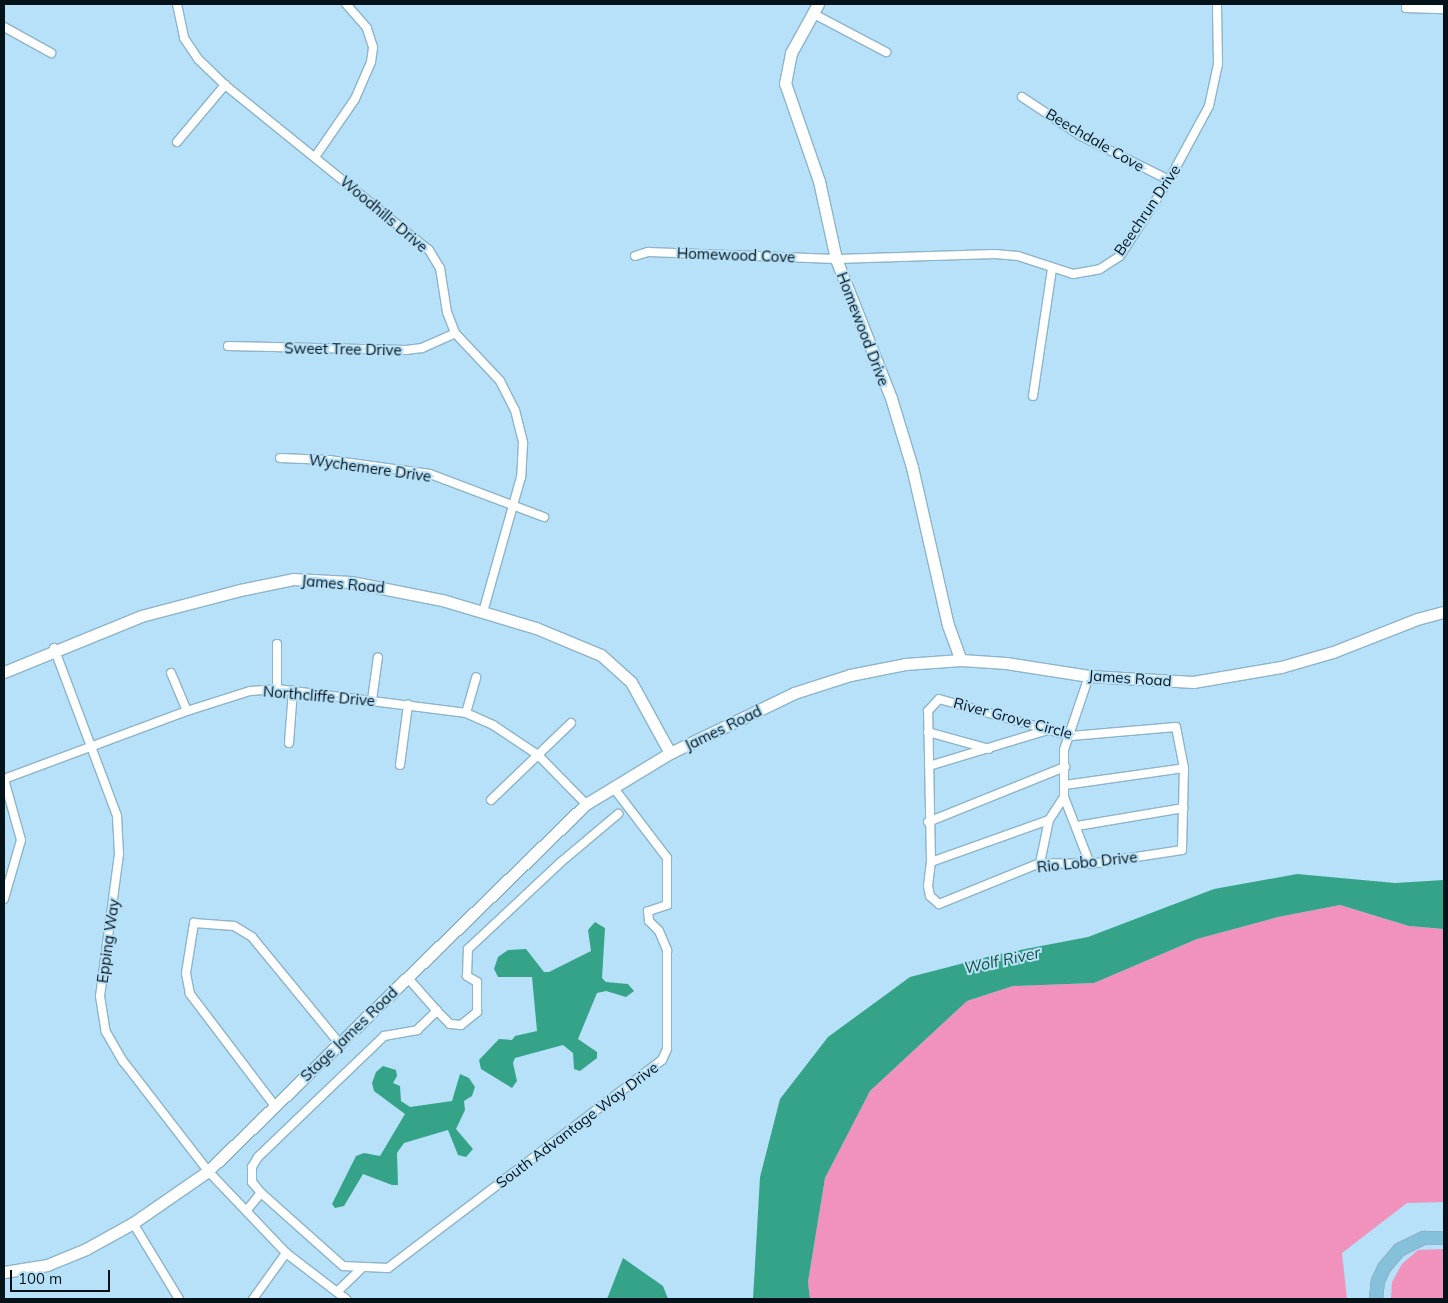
<!DOCTYPE html>
<html>
<head>
<meta charset="utf-8">
<style>
	body { margin:0 }
	#map { position:relative; width:1448px; height:1303px; overflow:hidden; background:#b7e1f8; font-family:Mulish,sans-serif }
	div>[style] { position:absolute }
	.green>* { inset:0; background:#f092bb }
	.water>* { inset:0; background:#35a387 }
	.roads { filter:drop-shadow(1px 0 #8cb4ca) drop-shadow(-1px 0 #8cb4ca) drop-shadow(0 1px #8cb4ca) drop-shadow(0 -1px #8cb4ca) }
	.street>* { height:8px; margin:-4px; padding:0 4px; transform-origin:4px; border-radius:4px; background:#fff }
	.secondary>* { height:11px; margin:-5.5px; padding:0 5.5px; transform-origin:5.5px; border-radius:5.5px; background:#fff }
	.primary>* { height:12px; margin:-6px; padding:0 6px; transform-origin:6px; border-radius:6px; background:#86c1dc }
	span { translate:-50% -50%; white-space:nowrap; text-align:center; line-height:1.15; -webkit-text-stroke:4px #b7e1f8; paint-order:stroke }
	.street-label { font-size:15px; color:#04121a }
	.water-label { font-size:16px; color:#145041; font-style:italic }
	.frame { position:absolute; inset:0; border:5px solid #04121a; pointer-events:none }
	.scale { position:absolute; left:10px; top:1270px; width:100px; height:22px; box-sizing:border-box; border:2px solid #04121a; border-top:0; padding-left:6px; font-size:15px; line-height:18px; white-space:nowrap; color:#04121a; -webkit-text-stroke:4px #b7e1f8; paint-order:stroke }
</style>
</head>
<body>
<div id="map">
	<div class="green">
		<i style="clip-path:polygon(1340px 905px,1409px 926px,1444px 929px,1444px 1202px,1407px 1203px,1342px 1253px,1347px 1299px,810px 1299px,808px 1282px,825px 1178px,870px 1091px,967px 1001px,1013px 986px,1094px 983px,1197px 939px,1278px 917px)"></i>
		<i style="clip-path:polygon(1444px 1249px,1444px 1299px,1391px 1299px,1392px 1282px,1402px 1264px,1418px 1250px)"></i>
	</div>
	<div class="water">
		<i style="clip-path:polygon(1297px 874px,1395px 883px,1444px 880px,1444px 929px,1409px 926px,1340px 905px,1278px 917px,1197px 939px,1094px 983px,1013px 986px,967px 1001px,870px 1091px,825px 1178px,808px 1282px,810px 1299px,753px 1299px,760px 1177px,780px 1099px,828px 1037px,910px 977px,999px 954px,1088px 937px,1214px 889px)"></i>
		<i style="clip-path:polygon(595px 922px,605px 928px,602px 978px,606px 982px,628px 984px,634px 991px,626px 997px,606px 991px,597px 993px,578px 1039px,597px 1052px,597px 1058px,580px 1071px,574px 1069px,573px 1053px,563px 1045px,515px 1058px,513px 1063px,517px 1081px,512px 1088px,481px 1069px,479px 1060px,499px 1039px,512px 1040px,515px 1036px,537px 1031px,532px 977px,498px 977px,494px 969px,498px 957px,508px 950px,526px 949px,544px 972px,549px 972px,591px 951px,588px 930px)"></i>
		<i style="clip-path:polygon(383px 1066px,396px 1070px,397px 1076px,393px 1083px,400px 1086px,401px 1101px,410px 1107px,452px 1101px,460px 1074px,469px 1078px,475px 1087px,472px 1096px,464px 1101px,465px 1110px,456px 1129px,473px 1149px,466px 1157px,458px 1155px,448px 1130px,404px 1143px,397px 1153px,398px 1185px,392px 1185px,363px 1174px,344px 1206px,335px 1208px,332px 1204px,356px 1156px,364px 1153px,380px 1156px,405px 1114px,374px 1091px,372px 1083px,376px 1072px)"></i>
		<i style="clip-path:polygon(623px 1258px,663px 1286px,668px 1299px,607px 1299px)"></i>
	</div>
	<div class="roads">
		<div class="street">
			<i style="left:177px;top:4px;width:35px;rotate:78deg"></i>
			<i style="left:184px;top:38px;width:25px;rotate:56deg"></i>
			<i style="left:198px;top:59px;width:37px;rotate:44deg"></i>
			<i style="left:225px;top:85px;width:262px;rotate:39deg"></i>
			<i style="left:429px;top:250px;width:21px;rotate:59deg"></i>
			<i style="left:440px;top:268px;width:45px;rotate:81deg"></i>
			<i style="left:447px;top:312px;width:22px;rotate:69deg"></i>
			<i style="left:455px;top:333px;width:66px;rotate:46.8deg"></i>
			<i style="left:500px;top:381px;width:33px;rotate:63deg"></i>
			<i style="left:515px;top:410px;width:34px;rotate:76deg"></i>
			<i style="left:523px;top:443px;width:34px;rotate:93deg"></i>
			<i style="left:521px;top:477px;width:140px;rotate:105.7deg"></i>
			<i style="left:1407px;top:4px;width:4px;rotate:104deg"></i>
			<i style="left:1406px;top:8px;width:38px;rotate:2deg"></i>
			<i style="left:812px;top:13px;width:84px;rotate:27.8deg"></i>
			<i style="left:4px;top:27px;width:54px;rotate:29deg"></i>
			<i style="left:1022px;top:97px;width:71px;rotate:33.5deg"></i>
			<i style="left:1081px;top:136px;width:98px;rotate:26.6deg"></i>
			<i style="left:177px;top:142px;width:75px;rotate:-49.9deg"></i>
			<i style="left:315px;top:157px;width:70px;rotate:-55.4deg"></i>
			<i style="left:355px;top:99px;width:40px;rotate:-66.6deg"></i>
			<i style="left:371px;top:62px;width:15px;rotate:-82deg"></i>
			<i style="left:373px;top:47px;width:20px;rotate:-108deg"></i>
			<i style="left:367px;top:28px;width:32px;rotate:-131deg"></i>
			<i style="left:635px;top:256px;width:14px;rotate:-17deg"></i>
			<i style="left:648px;top:252px;width:188px;rotate:2.1deg"></i>
			<i style="left:836px;top:259px;width:159px;rotate:-1.8deg"></i>
			<i style="left:995px;top:254px;width:23px;rotate:5deg"></i>
			<i style="left:1018px;top:256px;width:58px;rotate:18.1deg"></i>
			<i style="left:1073px;top:274px;width:27px;rotate:-10deg"></i>
			<i style="left:1100px;top:269px;width:24px;rotate:-33deg"></i>
			<i style="left:1120px;top:256px;width:90px;rotate:-57.2deg"></i>
			<i style="left:1169px;top:180px;width:84px;rotate:-61.6deg"></i>
			<i style="left:1209px;top:106px;width:43px;rotate:-77.9deg"></i>
			<i style="left:1218px;top:64px;width:60px;rotate:-91deg"></i>
			<i style="left:228px;top:346px;width:178px;rotate:1.3deg"></i>
			<i style="left:406px;top:350px;width:16px;rotate:-7deg"></i>
			<i style="left:422px;top:348px;width:36px;rotate:-24deg"></i>
			<i style="left:1033px;top:396px;width:128px;rotate:-81.5deg"></i>
			<i style="left:280px;top:458px;width:49px;rotate:2.3deg"></i>
			<i style="left:329px;top:460px;width:102px;rotate:7.9deg"></i>
			<i style="left:430px;top:474px;width:122px;rotate:20.7deg"></i>
			<i style="left:277px;top:644px;width:45px;rotate:90deg"></i>
			<i style="left:54px;top:648px;width:179px;rotate:69.4deg"></i>
			<i style="left:117px;top:816px;width:38px;rotate:87deg"></i>
			<i style="left:119px;top:854px;width:143px;rotate:97.6deg"></i>
			<i style="left:100px;top:996px;width:36px;rotate:81deg"></i>
			<i style="left:106px;top:1032px;width:34px;rotate:60deg"></i>
			<i style="left:123px;top:1061px;width:139px;rotate:52.3deg"></i>
			<i style="left:208px;top:1171px;width:113px;rotate:46.4deg"></i>
			<i style="left:286px;top:1253px;width:76px;rotate:37.5deg"></i>
			<i style="left:171px;top:673px;width:41px;rotate:67.2deg"></i>
			<i style="left:1089px;top:676px;width:78px;rotate:108.7deg"></i>
			<i style="left:1064px;top:750px;width:47px;rotate:90deg"></i>
			<i style="left:1064px;top:797px;width:72px;rotate:68.8deg"></i>
			<i style="left:939px;top:699px;width:137px;rotate:15.7deg"></i>
			<i style="left:1071px;top:736px;width:105px;rotate:-4.9deg"></i>
			<i style="left:1176px;top:727px;width:42px;rotate:79deg"></i>
			<i style="left:1184px;top:768px;width:82px;rotate:91.4deg"></i>
			<i style="left:1182px;top:850px;width:93px;rotate:171.3deg"></i>
			<i style="left:1090px;top:864px;width:50px;rotate:-178.9deg"></i>
			<i style="left:1040px;top:863px;width:109px;rotate:157.9deg"></i>
			<i style="left:939px;top:904px;width:12px;rotate:-138deg"></i>
			<i style="left:930px;top:896px;width:10px;rotate:-101deg"></i>
			<i style="left:928px;top:886px;width:24px;rotate:-83deg"></i>
			<i style="left:931px;top:862px;width:151px;rotate:-91.1deg"></i>
			<i style="left:928px;top:711px;width:16px;rotate:-47deg"></i>
			<i style="left:372px;top:700px;width:43px;rotate:-82.1deg"></i>
			<i style="left:466px;top:713px;width:37px;rotate:-74deg"></i>
			<i style="left:928px;top:732px;width:63px;rotate:15.6deg"></i>
			<i style="left:289px;top:743px;width:53px;rotate:-85.7deg"></i>
			<i style="left:400px;top:765px;width:61px;rotate:-82.4deg"></i>
			<i style="left:929px;top:766px;width:127px;rotate:-16.9deg"></i>
			<i style="left:4px;top:779px;width:195px;rotate:-20.4deg"></i>
			<i style="left:187px;top:711px;width:66px;rotate:-17.6deg"></i>
			<i style="left:250px;top:691px;width:27px;rotate:-4deg"></i>
			<i style="left:277px;top:689px;width:191px;rotate:7.2deg"></i>
			<i style="left:466px;top:713px;width:30px;rotate:24deg"></i>
			<i style="left:493px;top:725px;width:54px;rotate:33.7deg"></i>
			<i style="left:538px;top:755px;width:69px;rotate:45.6deg"></i>
			<i style="left:1065px;top:785px;width:120px;rotate:-8.1deg"></i>
			<i style="left:613px;top:787px;width:89px;rotate:52.7deg"></i>
			<i style="left:667px;top:858px;width:47px;rotate:90deg"></i>
			<i style="left:667px;top:905px;width:20px;rotate:162deg"></i>
			<i style="left:648px;top:911px;width:10px;rotate:84deg"></i>
			<i style="left:649px;top:921px;width:14px;rotate:45deg"></i>
			<i style="left:659px;top:931px;width:21px;rotate:67deg"></i>
			<i style="left:667px;top:950px;width:99px;rotate:90deg"></i>
			<i style="left:667px;top:1049px;width:12px;rotate:114deg"></i>
			<i style="left:662px;top:1060px;width:344px;rotate:142.8deg"></i>
			<i style="left:388px;top:1268px;width:45px;rotate:-177.5deg"></i>
			<i style="left:343px;top:1266px;width:110px;rotate:-138.3deg"></i>
			<i style="left:261px;top:1193px;width:14px;rotate:-129deg"></i>
			<i style="left:252px;top:1182px;width:15px;rotate:-90deg"></i>
			<i style="left:252px;top:1167px;width:12px;rotate:-59deg"></i>
			<i style="left:258px;top:1157px;width:175px;rotate:-43.8deg"></i>
			<i style="left:384px;top:1036px;width:34px;rotate:-10deg"></i>
			<i style="left:417px;top:1030px;width:28px;rotate:-44deg"></i>
			<i style="left:437px;top:1011px;width:18px;rotate:45deg"></i>
			<i style="left:450px;top:1024px;width:11px;rotate:5deg"></i>
			<i style="left:461px;top:1025px;width:21px;rotate:-39deg"></i>
			<i style="left:477px;top:1012px;width:30px;rotate:-90deg"></i>
			<i style="left:477px;top:982px;width:12px;rotate:-149deg"></i>
			<i style="left:467px;top:976px;width:27px;rotate:-88deg"></i>
			<i style="left:468px;top:949px;width:127px;rotate:-43.1deg"></i>
			<i style="left:561px;top:862px;width:75px;rotate:-40.1deg"></i>
			<i style="left:491px;top:800px;width:111px;rotate:-43.9deg"></i>
			<i style="left:928px;top:822px;width:148px;rotate:-21.9deg"></i>
			<i style="left:1077px;top:826px;width:108px;rotate:-9.6deg"></i>
			<i style="left:931px;top:862px;width:125px;rotate:-19.6deg"></i>
			<i style="left:1040px;top:863px;width:44px;rotate:-78.2deg"></i>
			<i style="left:1049px;top:820px;width:27px;rotate:-57deg"></i>
			<i style="left:4px;top:899px;width:61px;rotate:-73.9deg"></i>
			<i style="left:21px;top:840px;width:63px;rotate:-105.6deg"></i>
			<i style="left:407px;top:977px;width:45px;rotate:48.6deg"></i>
			<i style="left:275px;top:1106px;width:141px;rotate:-127.2deg"></i>
			<i style="left:190px;top:994px;width:21px;rotate:-101deg"></i>
			<i style="left:186px;top:973px;width:51px;rotate:-80.9deg"></i>
			<i style="left:194px;top:923px;width:40px;rotate:4.3deg"></i>
			<i style="left:234px;top:926px;width:21px;rotate:31deg"></i>
			<i style="left:252px;top:937px;width:137px;rotate:50.6deg"></i>
			<i style="left:247px;top:1210px;width:22px;rotate:-51deg"></i>
			<i style="left:133px;top:1223px;width:89px;rotate:58.8deg"></i>
			<i style="left:338px;top:1291px;width:33px;rotate:-44deg"></i>
			<i style="left:253px;top:1299px;width:57px;rotate:-54.3deg"></i>
		</div>
		<div class="secondary">
			<i style="left:818px;top:4px;width:56px;rotate:118.9deg"></i>
			<i style="left:791px;top:53px;width:31px;rotate:101deg"></i>
			<i style="left:785px;top:83px;width:104px;rotate:70.9deg"></i>
			<i style="left:819px;top:181px;width:80px;rotate:77.7deg"></i>
			<i style="left:836px;top:259px;width:149px;rotate:68.4deg"></i>
			<i style="left:891px;top:398px;width:72px;rotate:73.1deg"></i>
			<i style="left:912px;top:467px;width:162px;rotate:77.2deg"></i>
			<i style="left:948px;top:625px;width:37px;rotate:70deg"></i>
			<i style="left:4px;top:672px;width:148px;rotate:-22.2deg"></i>
			<i style="left:141px;top:616px;width:102px;rotate:-14.7deg"></i>
			<i style="left:240px;top:590px;width:54px;rotate:-11.7deg"></i>
			<i style="left:293px;top:579px;width:58px;rotate:3deg"></i>
			<i style="left:351px;top:582px;width:93px;rotate:11.2deg"></i>
			<i style="left:442px;top:600px;width:98px;rotate:16.6deg"></i>
			<i style="left:536px;top:628px;width:70px;rotate:22.6deg"></i>
			<i style="left:601px;top:655px;width:40px;rotate:42deg"></i>
			<i style="left:631px;top:682px;width:81px;rotate:61.2deg"></i>
			<i style="left:4px;top:1272px;width:44px;rotate:-9.2deg"></i>
			<i style="left:47px;top:1265px;width:42px;rotate:-22.3deg"></i>
			<i style="left:86px;top:1249px;width:54px;rotate:-29deg"></i>
			<i style="left:133px;top:1223px;width:91px;rotate:-34.7deg"></i>
			<i style="left:208px;top:1171px;width:527px;rotate:-44.15deg"></i>
			<i style="left:586px;top:804px;width:98px;rotate:-31.3deg"></i>
			<i style="left:670px;top:753px;width:138px;rotate:-25.8deg"></i>
			<i style="left:794px;top:693px;width:59px;rotate:-17.8deg"></i>
			<i style="left:850px;top:675px;width:56px;rotate:-11.3deg"></i>
			<i style="left:905px;top:664px;width:56px;rotate:-4.1deg"></i>
			<i style="left:961px;top:660px;width:45px;rotate:3.8deg"></i>
			<i style="left:1006px;top:663px;width:84px;rotate:8.9deg"></i>
			<i style="left:1089px;top:676px;width:104px;rotate:3.3deg"></i>
			<i style="left:1193px;top:682px;width:89px;rotate:-9.7deg"></i>
			<i style="left:1281px;top:667px;width:54px;rotate:-16.1deg"></i>
			<i style="left:1333px;top:652px;width:90px;rotate:-21.4deg"></i>
			<i style="left:1417px;top:619px;width:28px;rotate:-15deg"></i>
		</div>
		<div class="primary">
			<i style="left:1376px;top:1299px;width:18px;rotate:-84deg"></i>
			<i style="left:1378px;top:1281px;width:14px;rotate:-65deg"></i>
			<i style="left:1384px;top:1268px;width:23px;rotate:-50deg"></i>
			<i style="left:1399px;top:1250px;width:28px;rotate:-26deg"></i>
			<i style="left:1424px;top:1238px;width:20px"></i>
		</div>
	</div>
	<div class="street-label">
		<span style="left:1095px;top:140px;rotate:30deg">Beechdale Cove</span>
		<span style="left:1147px;top:210px;rotate:-56deg">Beechrun Drive</span>
		<span style="left:384px;top:214px;rotate:40deg">Woodhills Drive</span>
		<span style="left:736px;top:255px;rotate:2deg">Homewood Cove</span>
		<span style="left:863px;top:329px;rotate:69deg">Homewood Drive</span>
		<span style="left:343px;top:349px;rotate:1deg">Sweet Tree Drive</span>
		<span style="left:370px;top:468px;rotate:8deg">Wychemere Drive</span>
		<span style="left:343px;top:584px;rotate:5deg">James Road</span>
		<span style="left:1130px;top:678px;rotate:4deg">James Road</span>
		<span style="left:319px;top:696px;rotate:5deg">Northcliffe Drive</span>
		<span style="left:1013px;top:718px;rotate:15deg">River Grove Circle</span>
		<span style="left:723px;top:728px;rotate:-26deg">James Road</span>
		<span style="left:1087px;top:862px;rotate:-6deg">Rio Lobo Drive</span>
		<span style="left:108px;top:941px;rotate:-82deg">Epping Way</span>
		<span style="left:349px;top:1034px;rotate:-44deg">Stage James Road</span>
		<span style="left:577px;top:1125px;rotate:-37deg">South Advantage Way Drive</span>
	</div>
	<div class="water-label">
		<span style="left:1002px;top:960px;rotate:-12deg">Wolf River</span>
	</div>
	<div class="frame"></div>
	<div class="scale">100 m</div>
</div>
</body>
</html>
